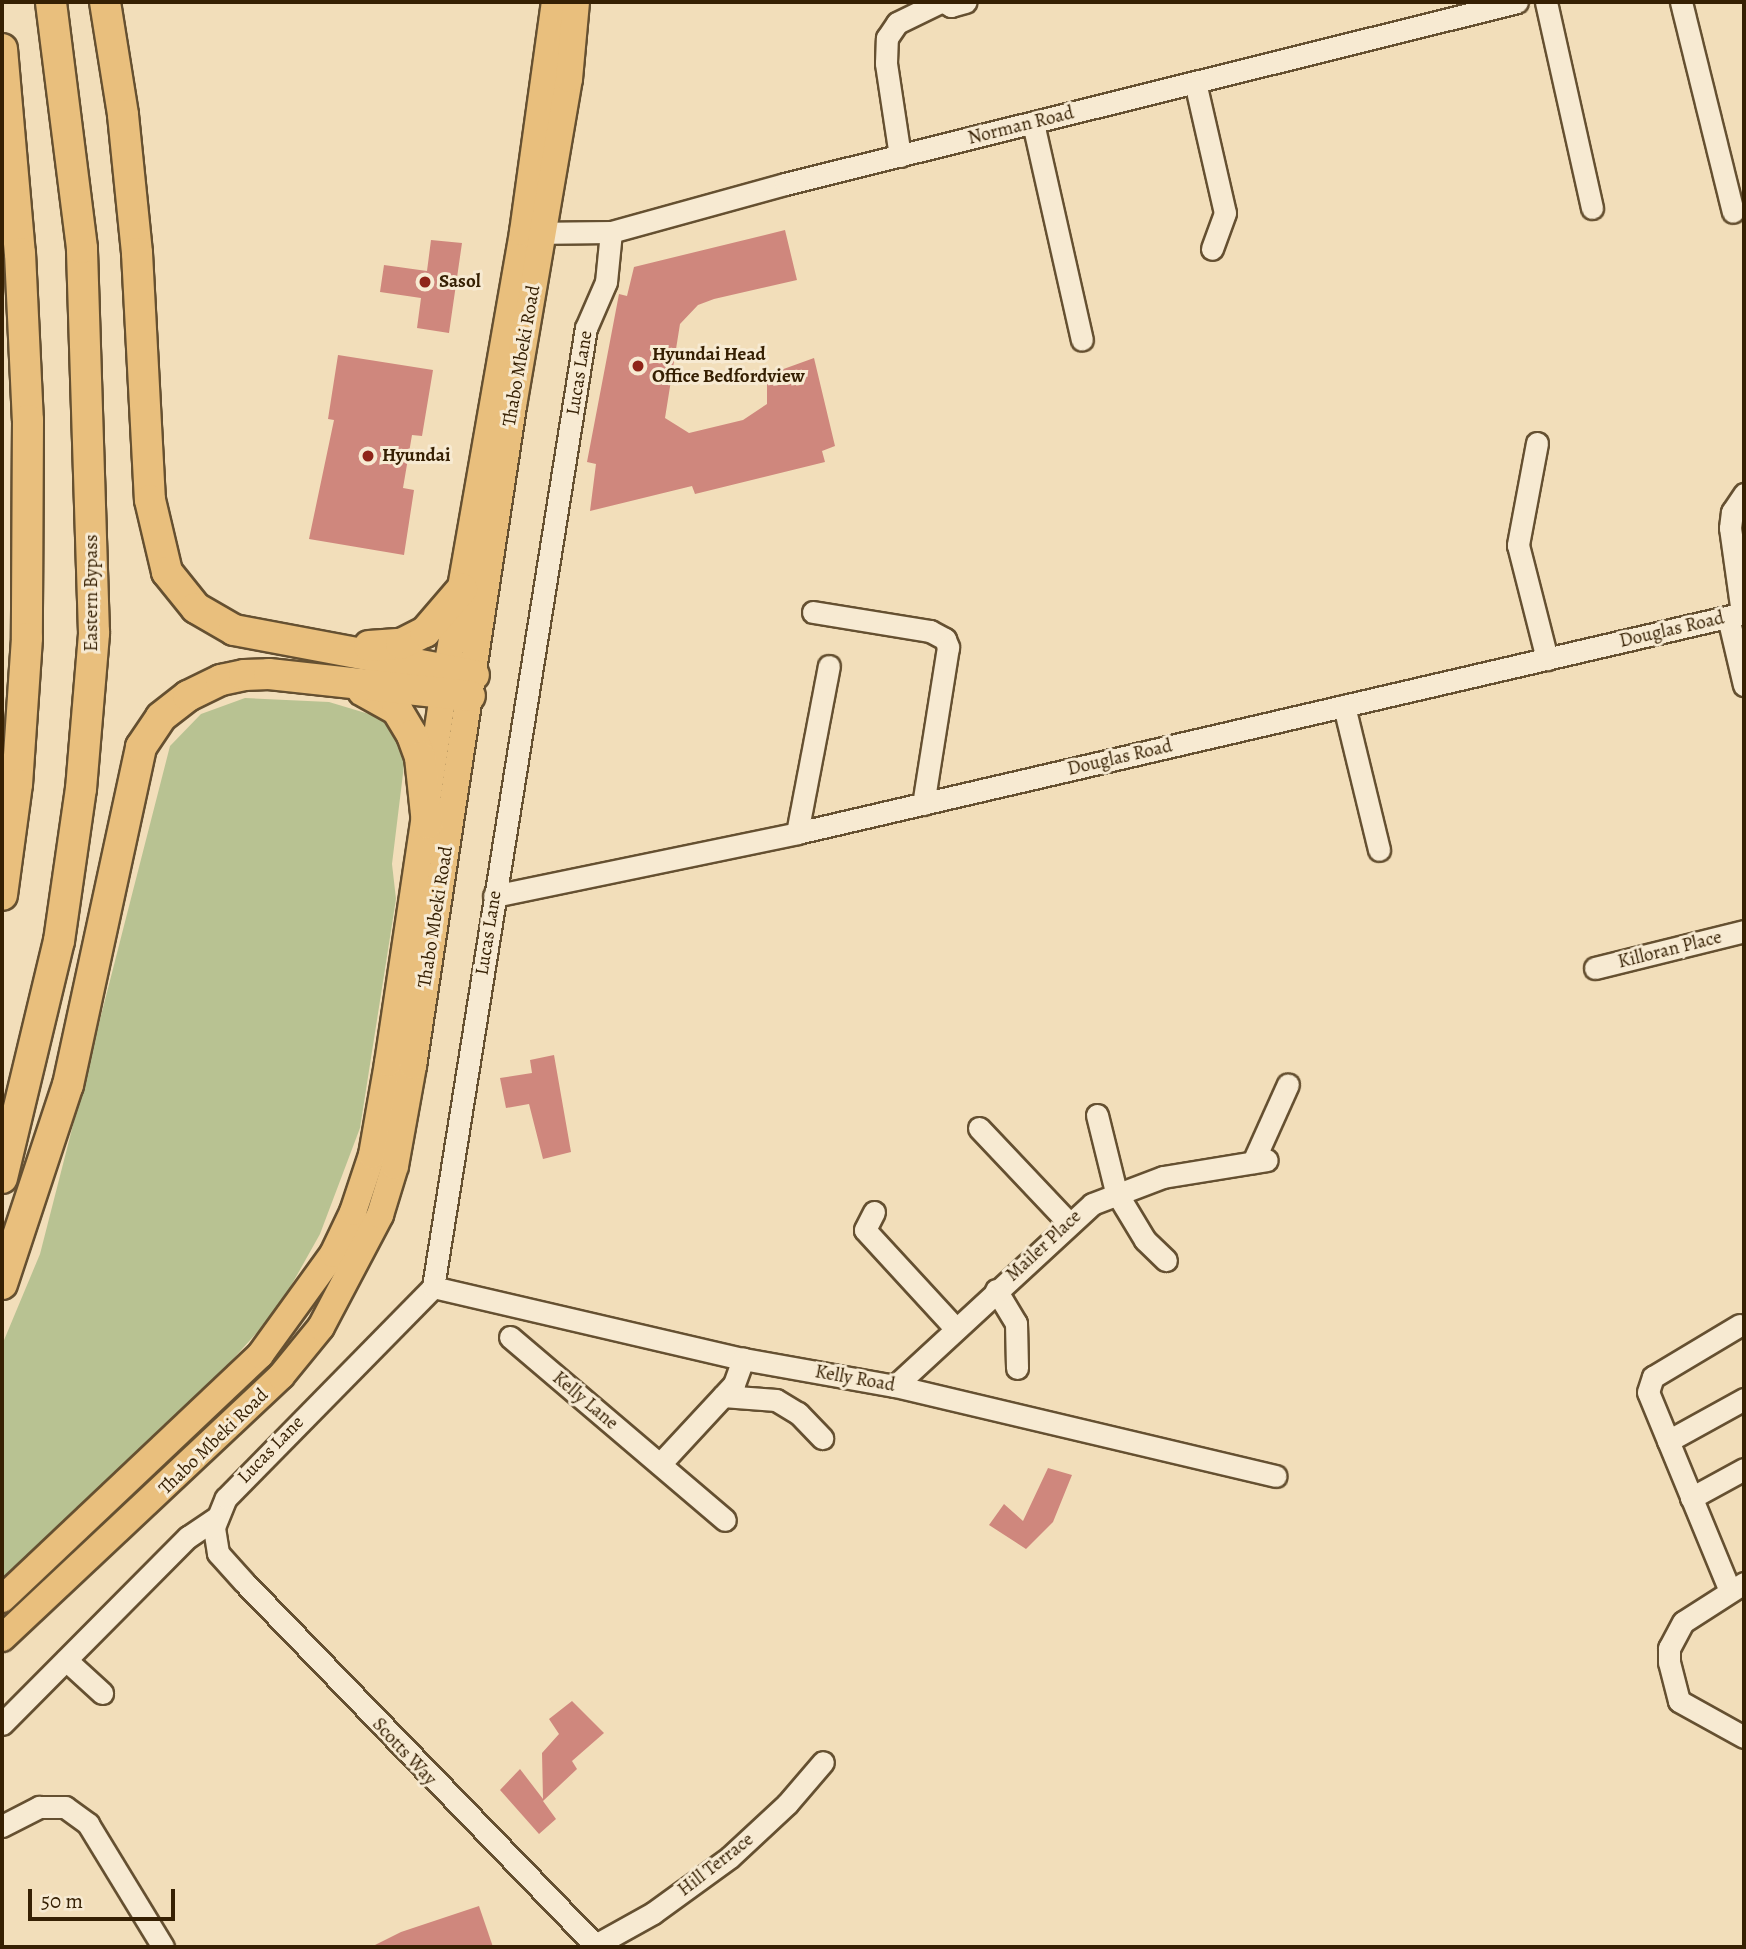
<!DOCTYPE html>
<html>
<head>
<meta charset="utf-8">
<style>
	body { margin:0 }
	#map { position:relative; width:1746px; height:1949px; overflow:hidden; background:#f2deba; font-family:Alegreya,serif }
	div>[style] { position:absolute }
	.green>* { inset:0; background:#b8c292 }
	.building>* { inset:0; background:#cf877d }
	.roads { filter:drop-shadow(2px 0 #655031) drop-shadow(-2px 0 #655031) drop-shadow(0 2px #655031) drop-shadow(0 -2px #655031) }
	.minor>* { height:21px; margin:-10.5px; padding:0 10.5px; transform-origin:10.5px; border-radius:10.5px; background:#f7ead2 }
	.major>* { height:26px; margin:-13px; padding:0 13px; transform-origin:13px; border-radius:13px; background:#e9bf7d }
	.highway>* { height:30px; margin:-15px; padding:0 15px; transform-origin:15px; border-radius:15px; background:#e9bf7d }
	.dots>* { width:19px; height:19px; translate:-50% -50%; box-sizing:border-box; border:4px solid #f7ead2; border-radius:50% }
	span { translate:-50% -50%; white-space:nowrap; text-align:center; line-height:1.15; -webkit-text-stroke:6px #f7ead2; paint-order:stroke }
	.street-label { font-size:19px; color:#362003 }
	.poi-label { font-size:19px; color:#362003; font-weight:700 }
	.left { translate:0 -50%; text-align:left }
	.frame { position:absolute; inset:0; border:4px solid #362003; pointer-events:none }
	.scale { position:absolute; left:28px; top:1889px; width:147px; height:32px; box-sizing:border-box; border:4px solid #362003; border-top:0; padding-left:9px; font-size:21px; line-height:24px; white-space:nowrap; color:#362003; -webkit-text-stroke:5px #f7ead2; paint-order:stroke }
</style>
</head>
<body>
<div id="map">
	<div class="green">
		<i style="clip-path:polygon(245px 698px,329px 702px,389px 720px,406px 749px,392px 864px,396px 899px,360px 1128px,320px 1234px,278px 1309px,171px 1428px,2px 1583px,2px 1345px,40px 1254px,170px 746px,201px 714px)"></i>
	</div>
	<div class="building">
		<i style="clip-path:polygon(785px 230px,797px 280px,714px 299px,698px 305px,680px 324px,665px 418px,689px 433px,743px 420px,767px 404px,767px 375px,814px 358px,835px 446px,822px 451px,825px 462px,695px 494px,692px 486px,590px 511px,596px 464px,587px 462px,619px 294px,627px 296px,634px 267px)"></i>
		<i style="clip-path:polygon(431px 240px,462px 243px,449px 333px,417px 328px,421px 298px,380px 292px,384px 265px,427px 271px)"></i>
		<i style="clip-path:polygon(338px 355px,433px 370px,422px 436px,412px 435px,403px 488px,414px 490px,404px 555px,309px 539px,334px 420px,328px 419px)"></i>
		<i style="clip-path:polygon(554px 1055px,571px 1152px,543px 1159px,529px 1104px,506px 1108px,500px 1078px,532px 1073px,530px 1060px)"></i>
		<i style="clip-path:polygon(1048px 1468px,1072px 1475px,1053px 1522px,1026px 1549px,989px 1525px,1004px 1504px,1023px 1521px)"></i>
		<i style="clip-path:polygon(572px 1701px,604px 1733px,572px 1761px,577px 1769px,543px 1801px,556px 1819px,539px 1834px,500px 1790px,520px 1769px,543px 1799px,542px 1753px,559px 1734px,549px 1719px)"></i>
		<i style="clip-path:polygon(479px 1906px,493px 1947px,371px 1947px,401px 1932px)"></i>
	</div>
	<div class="roads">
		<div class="minor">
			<i style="left:944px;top:2px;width:8px;rotate:30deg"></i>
			<i style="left:951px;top:6px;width:15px;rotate:-16deg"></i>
			<i style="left:1546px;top:2px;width:211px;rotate:77.4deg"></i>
			<i style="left:1681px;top:2px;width:216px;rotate:76.1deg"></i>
			<i style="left:1195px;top:82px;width:134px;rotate:77.1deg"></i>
			<i style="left:1225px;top:213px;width:38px;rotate:110deg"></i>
			<i style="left:1033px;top:123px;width:222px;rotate:77.3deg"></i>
			<i style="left:900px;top:156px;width:94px;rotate:-98.6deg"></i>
			<i style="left:886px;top:63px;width:25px;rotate:-88deg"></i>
			<i style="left:887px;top:38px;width:18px;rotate:-56deg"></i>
			<i style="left:897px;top:23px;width:48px;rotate:-26deg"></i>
			<i style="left:530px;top:233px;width:81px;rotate:-0.7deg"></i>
			<i style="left:611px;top:232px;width:180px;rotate:-15.4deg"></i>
			<i style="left:785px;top:184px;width:754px;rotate:-13.96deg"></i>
			<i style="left:1537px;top:443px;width:104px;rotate:100.6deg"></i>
			<i style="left:1518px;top:545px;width:118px;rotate:75.7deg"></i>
			<i style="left:813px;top:612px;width:119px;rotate:9.2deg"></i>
			<i style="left:930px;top:631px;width:17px;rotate:28deg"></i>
			<i style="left:945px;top:639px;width:9px;rotate:69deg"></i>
			<i style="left:948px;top:647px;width:159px;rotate:99deg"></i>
			<i style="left:1742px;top:613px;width:86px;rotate:-98deg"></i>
			<i style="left:1730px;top:528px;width:16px;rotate:-83deg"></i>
			<i style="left:1732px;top:512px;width:22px;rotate:-56deg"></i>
			<i style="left:1728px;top:617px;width:70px;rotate:76.8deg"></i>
			<i style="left:1344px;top:706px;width:148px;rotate:76.3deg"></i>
			<i style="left:797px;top:833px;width:170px;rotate:-79.2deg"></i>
			<i style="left:494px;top:896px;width:309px;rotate:-11.7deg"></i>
			<i style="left:797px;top:833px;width:972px;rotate:-13.08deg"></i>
			<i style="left:1595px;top:968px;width:154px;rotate:-13.9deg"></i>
			<i style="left:1097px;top:1115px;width:79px;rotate:76.1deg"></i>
			<i style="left:1116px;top:1192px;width:56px;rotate:58.9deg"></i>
			<i style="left:1145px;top:1240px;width:29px;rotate:44deg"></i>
			<i style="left:979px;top:1128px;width:129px;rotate:46.6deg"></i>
			<i style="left:1253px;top:1162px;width:85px;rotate:-65.8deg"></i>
			<i style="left:874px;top:1212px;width:20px;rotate:117deg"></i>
			<i style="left:865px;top:1230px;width:134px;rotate:47.4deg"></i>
			<i style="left:433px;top:1287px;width:318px;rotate:13.1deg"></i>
			<i style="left:743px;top:1359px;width:154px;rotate:10.1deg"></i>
			<i style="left:895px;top:1386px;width:391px;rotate:13.3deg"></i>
			<i style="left:996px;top:1290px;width:39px;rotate:59deg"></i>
			<i style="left:1016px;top:1323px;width:45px;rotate:88.7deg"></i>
			<i style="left:510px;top:1337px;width:282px;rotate:40.4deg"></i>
			<i style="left:895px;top:1386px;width:268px;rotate:-42.7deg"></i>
			<i style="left:1092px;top:1204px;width:76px;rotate:-20.8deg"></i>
			<i style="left:1163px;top:1177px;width:105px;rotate:-9.3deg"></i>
			<i style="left:723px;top:1396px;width:53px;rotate:4.3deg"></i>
			<i style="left:776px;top:1400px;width:26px;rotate:31deg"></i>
			<i style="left:798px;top:1413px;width:35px;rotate:46deg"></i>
			<i style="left:1668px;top:1441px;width:87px;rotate:-28.9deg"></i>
			<i style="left:660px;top:1464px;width:109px;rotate:-47.2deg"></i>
			<i style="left:734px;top:1384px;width:27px;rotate:-70deg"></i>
			<i style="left:1691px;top:1498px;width:60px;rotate:-28.7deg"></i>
			<i style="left:1744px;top:1583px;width:72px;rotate:147.4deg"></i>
			<i style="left:1683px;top:1622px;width:30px;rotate:118deg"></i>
			<i style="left:1669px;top:1648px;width:14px;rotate:90deg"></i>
			<i style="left:1669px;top:1662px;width:40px;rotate:75.6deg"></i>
			<i style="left:1679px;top:1701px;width:74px;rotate:29deg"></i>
			<i style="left:1730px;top:1591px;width:215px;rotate:-112.4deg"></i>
			<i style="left:1648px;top:1392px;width:16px;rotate:-72deg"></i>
			<i style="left:1653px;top:1377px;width:101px;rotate:-30.9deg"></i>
			<i style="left:66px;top:1660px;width:49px;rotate:42.5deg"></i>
			<i style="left:2px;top:1724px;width:264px;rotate:-45.2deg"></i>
			<i style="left:188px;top:1537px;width:34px;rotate:-34deg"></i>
			<i style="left:2px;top:1826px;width:42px;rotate:-27.2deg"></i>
			<i style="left:39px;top:1807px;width:26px"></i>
			<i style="left:65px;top:1807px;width:29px;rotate:36deg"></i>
			<i style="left:88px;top:1824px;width:144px;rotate:58.6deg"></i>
			<i style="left:595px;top:1945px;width:505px;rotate:-134.04deg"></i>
			<i style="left:244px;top:1582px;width:39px;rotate:-132deg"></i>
			<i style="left:218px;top:1553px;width:26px;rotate:-99deg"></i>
			<i style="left:214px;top:1527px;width:31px;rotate:-68deg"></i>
			<i style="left:226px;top:1498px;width:296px;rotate:-45.5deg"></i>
			<i style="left:433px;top:1287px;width:971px;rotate:-80.94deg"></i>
			<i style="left:586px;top:328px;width:50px;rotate:-66.5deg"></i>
			<i style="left:606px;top:282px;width:50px;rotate:-84.3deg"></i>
			<i style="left:592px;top:1947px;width:70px;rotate:-29.1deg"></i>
			<i style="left:653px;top:1913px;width:95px;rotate:-36deg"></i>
			<i style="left:730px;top:1857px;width:78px;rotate:-42.9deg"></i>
			<i style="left:787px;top:1804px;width:55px;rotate:-49.4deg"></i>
		</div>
		<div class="major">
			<i style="left:2px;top:1599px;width:355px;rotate:-43.4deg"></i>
			<i style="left:260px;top:1355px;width:125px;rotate:-54.1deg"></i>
			<i style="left:333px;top:1254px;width:47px;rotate:-64.5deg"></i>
			<i style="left:353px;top:1212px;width:60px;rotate:-71.6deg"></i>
			<i style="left:372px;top:1155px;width:93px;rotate:-80.1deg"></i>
			<i style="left:388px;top:1063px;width:399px;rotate:-81.5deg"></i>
			<i style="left:447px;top:668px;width:443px;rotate:-80.1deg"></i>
			<i style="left:523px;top:232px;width:232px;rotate:-82.1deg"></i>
			<i style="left:2px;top:1638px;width:383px;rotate:-43.2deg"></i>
			<i style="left:281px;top:1376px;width:63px;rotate:-50.8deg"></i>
			<i style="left:321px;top:1327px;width:127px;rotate:-62.2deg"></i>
			<i style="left:380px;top:1215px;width:51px;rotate:-73deg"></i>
			<i style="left:395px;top:1166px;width:102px;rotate:-79.8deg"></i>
			<i style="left:413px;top:1066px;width:668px;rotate:-81.38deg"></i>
			<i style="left:513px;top:406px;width:332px;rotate:-80.3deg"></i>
			<i style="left:569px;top:79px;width:77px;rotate:-84.8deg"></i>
		</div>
		<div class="highway">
			<i style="left:105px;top:2px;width:114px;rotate:80.9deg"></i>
			<i style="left:123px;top:115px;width:139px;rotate:84.2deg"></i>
			<i style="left:137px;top:253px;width:247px;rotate:87deg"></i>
			<i style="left:150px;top:500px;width:74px;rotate:76.7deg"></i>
			<i style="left:167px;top:572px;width:46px;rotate:51.1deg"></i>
			<i style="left:196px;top:608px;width:44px;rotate:30.1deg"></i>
			<i style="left:234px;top:630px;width:244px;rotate:10.6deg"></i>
			<i style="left:2px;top:49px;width:205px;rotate:85deg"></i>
			<i style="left:20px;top:253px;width:167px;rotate:87.3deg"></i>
			<i style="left:28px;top:420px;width:218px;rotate:90.3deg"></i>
			<i style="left:27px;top:638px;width:146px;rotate:93.9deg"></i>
			<i style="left:17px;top:784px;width:112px;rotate:97.7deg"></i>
			<i style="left:369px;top:646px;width:32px;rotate:-4deg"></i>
			<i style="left:401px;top:644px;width:27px;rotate:-27deg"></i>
			<i style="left:425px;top:632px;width:57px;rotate:-49.3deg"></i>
			<i style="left:363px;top:691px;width:39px;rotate:29deg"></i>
			<i style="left:397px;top:710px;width:29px;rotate:59deg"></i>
			<i style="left:412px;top:735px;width:23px;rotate:70deg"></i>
			<i style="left:420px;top:757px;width:67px;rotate:84deg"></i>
			<i style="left:2px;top:1178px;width:244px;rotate:-76.5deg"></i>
			<i style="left:59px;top:941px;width:154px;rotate:-81.8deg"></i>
			<i style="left:81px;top:789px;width:157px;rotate:-85.2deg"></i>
			<i style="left:94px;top:633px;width:385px;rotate:-91.8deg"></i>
			<i style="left:82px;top:248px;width:248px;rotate:-97.2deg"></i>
			<i style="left:2px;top:1284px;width:210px;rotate:-71.7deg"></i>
			<i style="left:68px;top:1085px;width:346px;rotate:-77.8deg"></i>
			<i style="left:141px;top:747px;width:36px;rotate:-56deg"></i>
			<i style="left:161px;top:717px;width:34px;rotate:-38deg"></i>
			<i style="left:188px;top:696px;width:37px;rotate:-26deg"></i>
			<i style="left:221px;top:680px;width:24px;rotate:-12deg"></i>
			<i style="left:244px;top:675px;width:25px;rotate:-2deg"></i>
			<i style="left:269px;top:674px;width:202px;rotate:6.2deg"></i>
		</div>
	</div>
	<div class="dots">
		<i style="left:425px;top:282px;background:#8f2418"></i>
		<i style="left:638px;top:366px;background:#8f2418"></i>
		<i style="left:368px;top:456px;background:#8f2418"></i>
	</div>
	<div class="street-label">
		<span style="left:1021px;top:126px;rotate:-14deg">Norman Road</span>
		<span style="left:522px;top:356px;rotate:-80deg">Thabo Mbeki Road</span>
		<span style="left:580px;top:373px;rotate:-81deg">Lucas Lane</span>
		<span style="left:92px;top:593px;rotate:-90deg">Eastern Bypass</span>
		<span style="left:1672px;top:630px;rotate:-13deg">Douglas Road</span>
		<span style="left:1120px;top:758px;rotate:-13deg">Douglas Road</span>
		<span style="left:436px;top:917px;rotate:-81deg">Thabo Mbeki Road</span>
		<span style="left:489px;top:933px;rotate:-81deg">Lucas Lane</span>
		<span style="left:1670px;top:950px;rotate:-14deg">Killoran Place</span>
		<span style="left:1044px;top:1246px;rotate:-43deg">Mailer Place</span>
		<span style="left:855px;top:1379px;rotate:10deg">Kelly Road</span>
		<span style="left:585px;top:1401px;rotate:40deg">Kelly Lane</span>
		<span style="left:214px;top:1442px;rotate:-44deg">Thabo Mbeki Road</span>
		<span style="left:271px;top:1450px;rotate:-46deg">Lucas Lane</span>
		<span style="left:404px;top:1752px;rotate:47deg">Scotts Way</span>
		<span style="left:716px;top:1865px;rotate:-38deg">Hill Terrace</span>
	</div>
	<div class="poi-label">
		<span class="left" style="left:439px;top:282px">Sasol</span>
		<span class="left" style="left:652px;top:366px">Hyundai Head<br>Office Bedfordview</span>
		<span class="left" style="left:382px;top:456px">Hyundai</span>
	</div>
	<div class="frame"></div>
	<div class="scale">50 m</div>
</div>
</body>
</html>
